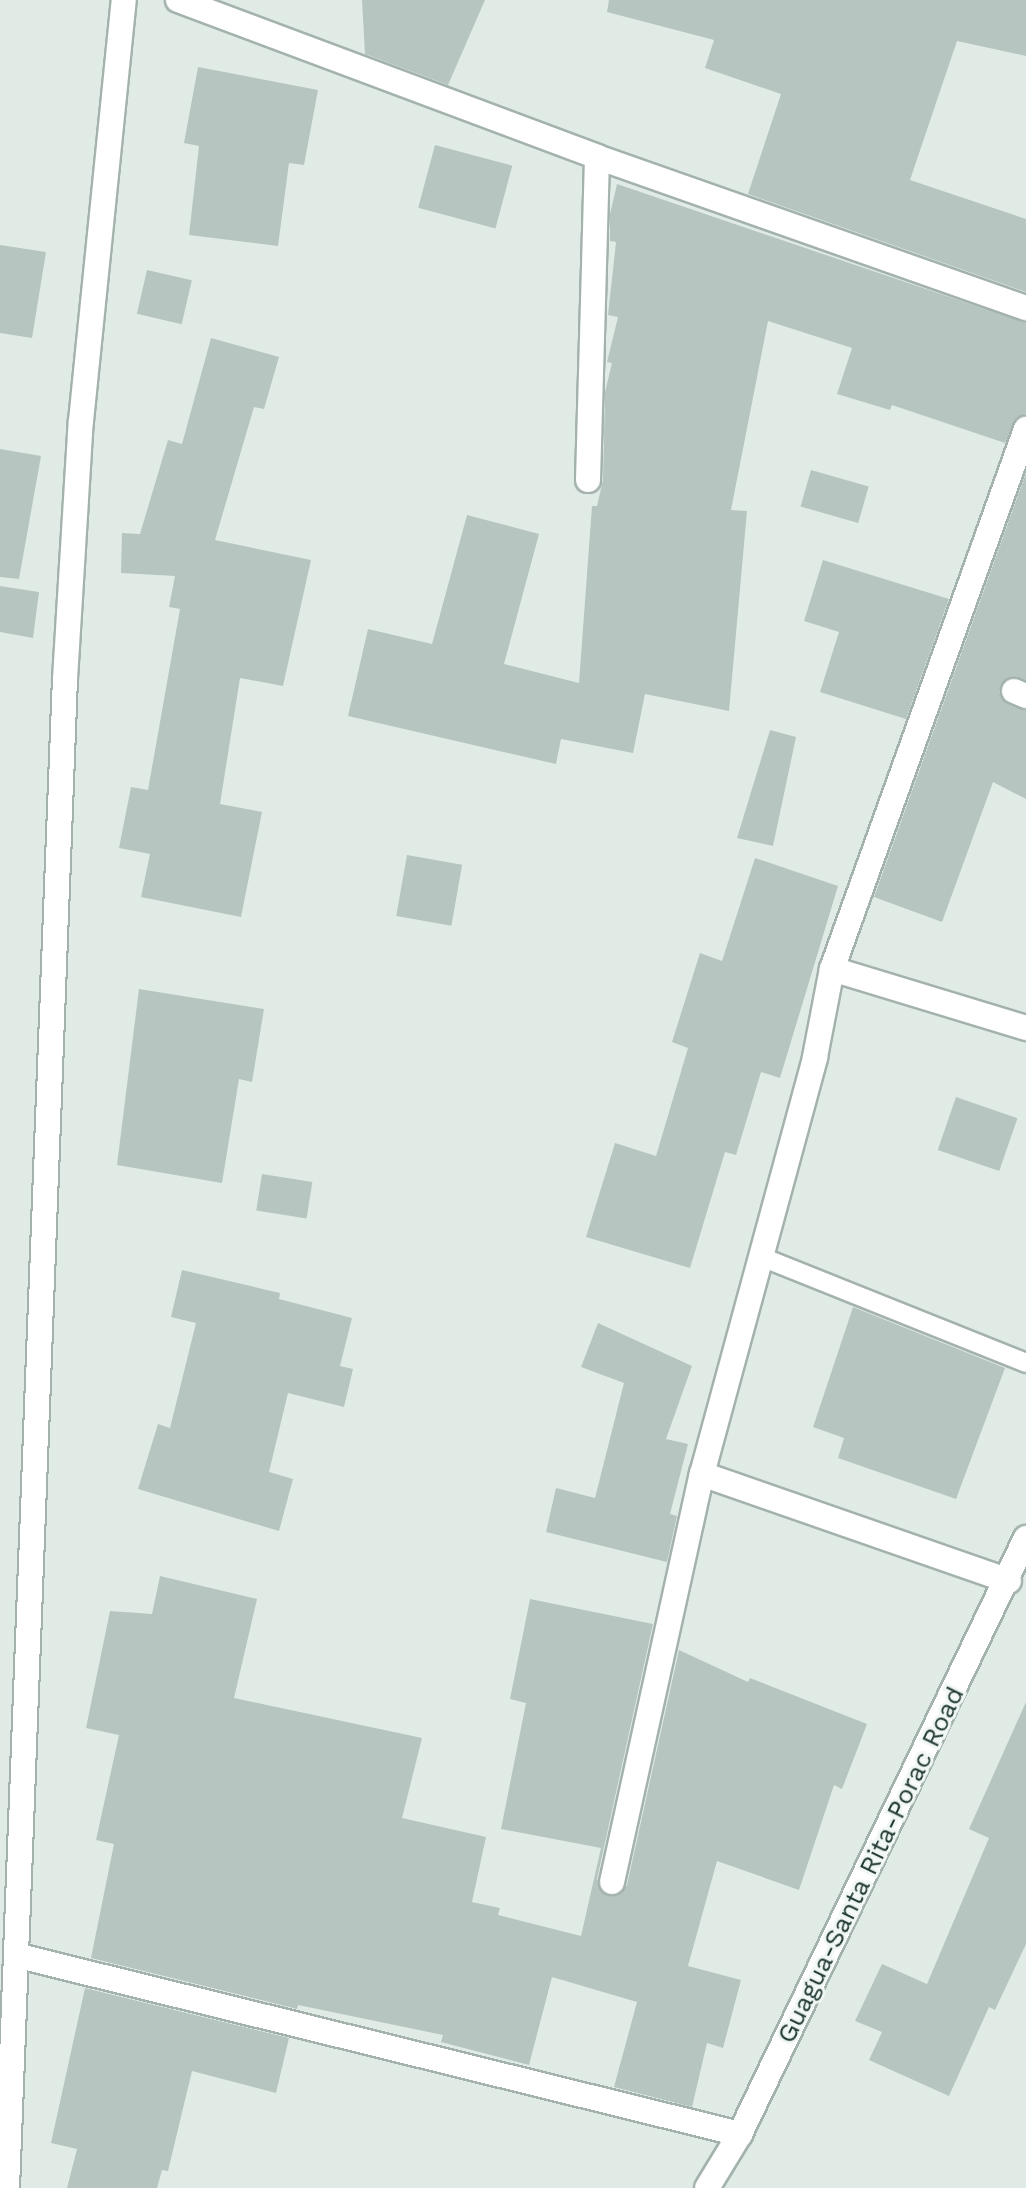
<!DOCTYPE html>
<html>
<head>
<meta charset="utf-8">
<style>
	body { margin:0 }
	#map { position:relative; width:1026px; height:2188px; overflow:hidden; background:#e1ebe6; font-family:"Work Sans",sans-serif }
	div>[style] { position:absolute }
	.building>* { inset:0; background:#b6c5c0; transform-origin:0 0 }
	.roads { filter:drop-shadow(2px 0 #a4b2ad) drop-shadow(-2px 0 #a4b2ad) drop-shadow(0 2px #a4b2ad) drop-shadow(0 -2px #a4b2ad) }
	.lane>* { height:18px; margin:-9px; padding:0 9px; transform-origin:9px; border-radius:9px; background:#fff }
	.street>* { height:24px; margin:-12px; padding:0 12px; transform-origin:12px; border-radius:12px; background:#fff }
	.secondary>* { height:24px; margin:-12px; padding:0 12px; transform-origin:12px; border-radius:12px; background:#fff }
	span { translate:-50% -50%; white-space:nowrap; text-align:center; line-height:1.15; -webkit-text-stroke:6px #f1f7f4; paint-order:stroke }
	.street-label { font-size:26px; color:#223a35 }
</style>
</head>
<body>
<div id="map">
	<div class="building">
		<i style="clip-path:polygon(362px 0,485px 0,448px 85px,365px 54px)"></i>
		<i style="clip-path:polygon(609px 0,1026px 0,1026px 56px,957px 41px,910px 180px,1026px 219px,1026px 292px,748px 194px,781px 94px,705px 68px,714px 40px,607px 12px)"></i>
		<i style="clip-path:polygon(198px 67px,318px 90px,304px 165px,289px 163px,278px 246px,189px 235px,199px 146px,184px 143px)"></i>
		<i style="left:435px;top:145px;width:80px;height:65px;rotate:15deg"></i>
		<i style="clip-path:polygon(617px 184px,1026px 323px,1026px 414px,1016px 418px,1005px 443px,892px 405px,890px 410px,837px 394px,852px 348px,768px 321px,731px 510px,747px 511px,729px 711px,645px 694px,633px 753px,561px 739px,556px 764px,348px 716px,368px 629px,432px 644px,467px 515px,539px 534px,504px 664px,579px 683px,592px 506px,597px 506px,603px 480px,605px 392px,612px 363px,607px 362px,618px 317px,608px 315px,616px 242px,610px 241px,610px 214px)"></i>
		<i style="clip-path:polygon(0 245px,46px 252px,32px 338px,0 333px)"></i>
		<i style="left:147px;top:270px;width:46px;height:45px;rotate:13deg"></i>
		<i style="clip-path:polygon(211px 338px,279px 357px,264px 409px,254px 407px,215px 540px,311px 560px,283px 686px,240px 678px,220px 804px,262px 812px,241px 917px,141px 897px,150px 854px,119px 848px,131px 787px,148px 790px,180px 609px,169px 607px,175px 576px,121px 573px,122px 533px,140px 534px,168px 440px,182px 444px)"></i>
		<i style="clip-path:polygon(0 449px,41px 456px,19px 579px,0 577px)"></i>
		<i style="left:811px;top:470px;width:60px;height:38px;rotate:16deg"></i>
		<i style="clip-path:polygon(1026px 473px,1026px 680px,1006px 679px,999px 692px,1008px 704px,1026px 711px,1026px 799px,993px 782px,942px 922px,874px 897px)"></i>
		<i style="clip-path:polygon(823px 560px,949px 599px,906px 719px,820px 692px,839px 632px,804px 621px)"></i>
		<i style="clip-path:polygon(0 586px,39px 592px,33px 638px,0 632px)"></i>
		<i style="clip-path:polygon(770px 730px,796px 737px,773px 846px,737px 838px)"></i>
		<i style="left:407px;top:855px;width:56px;height:62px;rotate:10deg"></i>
		<i style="clip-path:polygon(755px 858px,838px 886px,780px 1078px,761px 1072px,736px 1155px,725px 1152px,690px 1268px,586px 1237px,615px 1143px,656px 1156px,688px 1048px,672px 1042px,700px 953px,722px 961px)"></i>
		<i style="clip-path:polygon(139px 989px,264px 1009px,252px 1082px,239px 1079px,222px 1183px,117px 1165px)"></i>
		<i style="left:956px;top:1097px;width:65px;height:56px;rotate:19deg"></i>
		<i style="left:262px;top:1174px;width:51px;height:37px;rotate:9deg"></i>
		<i style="clip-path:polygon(182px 1270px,280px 1293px,279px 1299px,352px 1318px,340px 1366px,353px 1369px,344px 1407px,288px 1393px,269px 1472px,293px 1479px,279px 1531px,138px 1489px,158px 1424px,170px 1428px,196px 1323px,171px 1317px)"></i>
		<i style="clip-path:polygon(853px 1307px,1005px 1368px,956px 1499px,838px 1458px,844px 1438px,813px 1427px)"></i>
		<i style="clip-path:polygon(598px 1323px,692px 1366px,666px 1439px,688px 1444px,670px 1514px,677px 1516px,667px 1562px,546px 1532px,556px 1488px,595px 1498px,624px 1383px,581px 1367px)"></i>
		<i style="clip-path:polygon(160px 1576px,257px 1599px,234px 1698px,422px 1738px,402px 1818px,486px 1837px,472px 1902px,500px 1908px,498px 1915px,581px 1936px,601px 1848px,501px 1829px,526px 1703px,510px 1699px,530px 1599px,653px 1624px,597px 1879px,608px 1896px,617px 1896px,627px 1885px,679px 1650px,748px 1682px,750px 1678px,867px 1724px,842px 1789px,834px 1785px,799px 1890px,717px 1861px,688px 1966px,741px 1980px,723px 2048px,707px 2043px,692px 2107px,614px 2087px,637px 2002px,552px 1977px,529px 2065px,441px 2042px,443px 2035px,298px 2005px,297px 2009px,91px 1958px,114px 1844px,96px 1840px,119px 1735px,86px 1728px,110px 1611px,152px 1614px)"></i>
		<i style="clip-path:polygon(1026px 1702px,1026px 1944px,995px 2010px,989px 2007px,949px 2096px,869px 2060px,882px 2032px,855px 2021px,882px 1964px,927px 1984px,989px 1838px,969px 1829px)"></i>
		<i style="clip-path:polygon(85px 1988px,289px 2038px,276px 2093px,192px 2071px,168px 2171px,162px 2170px,157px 2188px,67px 2188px,77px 2149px,51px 2143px)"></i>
	</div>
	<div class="roads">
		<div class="lane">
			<i style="left:759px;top:1256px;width:288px;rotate:21.8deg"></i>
		</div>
		<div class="street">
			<i style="left:178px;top:0;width:447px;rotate:20.5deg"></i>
			<i style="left:597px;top:157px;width:455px;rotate:19.4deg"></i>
			<i style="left:588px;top:480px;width:323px;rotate:-88.4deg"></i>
			<i style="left:1014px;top:691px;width:13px;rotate:23deg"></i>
			<i style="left:832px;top:969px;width:203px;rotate:16.9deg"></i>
			<i style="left:702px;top:1474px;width:325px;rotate:19.2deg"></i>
			<i style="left:612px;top:1882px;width:418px;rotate:-77.6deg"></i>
			<i style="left:702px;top:1474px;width:432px;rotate:-74.8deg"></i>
			<i style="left:815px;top:1057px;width:90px;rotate:-79.1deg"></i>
			<i style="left:832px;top:969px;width:574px;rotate:-70.24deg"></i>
			<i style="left:19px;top:1956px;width:743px;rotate:13.87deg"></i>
			<i style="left:7px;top:2188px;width:1510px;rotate:-87.8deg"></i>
			<i style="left:65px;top:679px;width:258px;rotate:-86.5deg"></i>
			<i style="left:81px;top:421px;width:423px;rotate:-84.2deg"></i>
		</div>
		<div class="secondary">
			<i style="left:707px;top:2188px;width:63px;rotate:-58.6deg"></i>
			<i style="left:740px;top:2134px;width:661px;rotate:-64.37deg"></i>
		</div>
	</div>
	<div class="street-label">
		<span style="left:871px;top:1865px;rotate:-64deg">Guagua-Santa Rita-Porac Road</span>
	</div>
</div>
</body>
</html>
